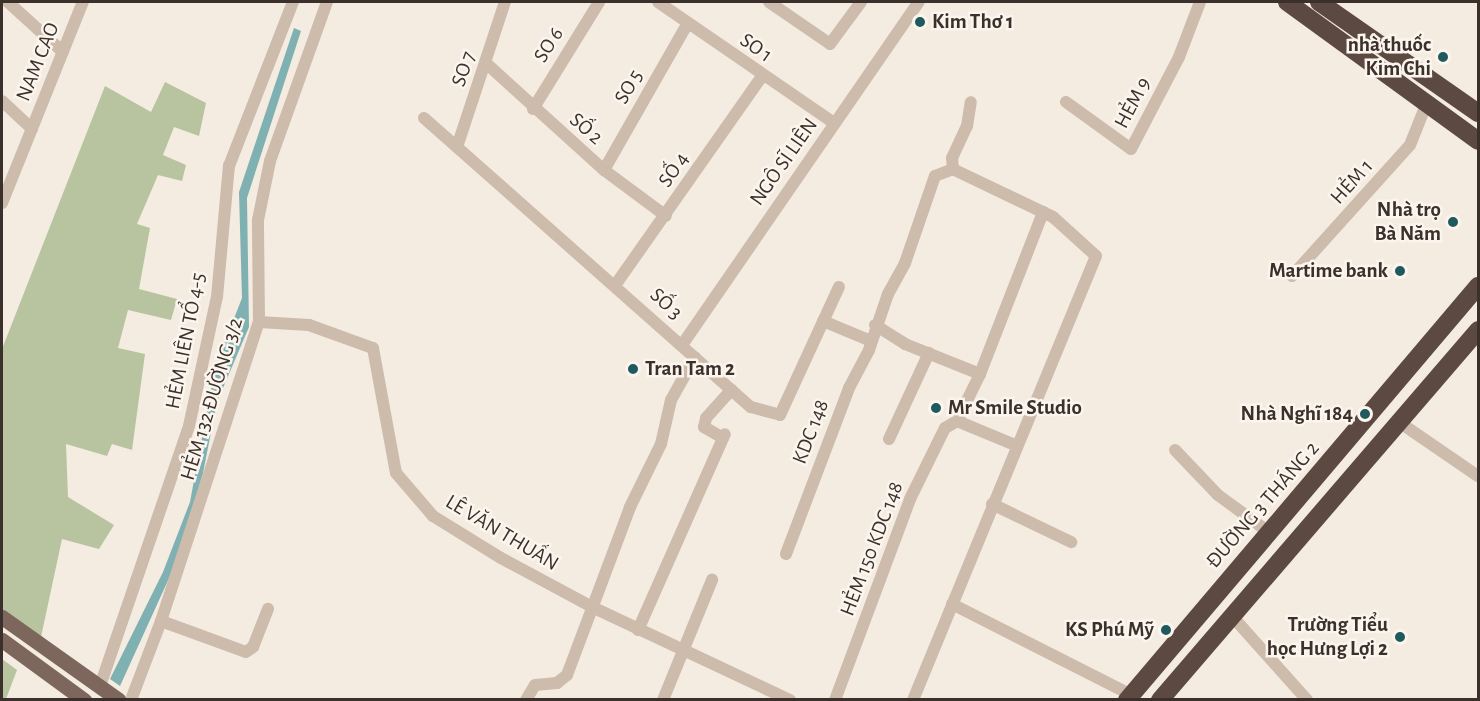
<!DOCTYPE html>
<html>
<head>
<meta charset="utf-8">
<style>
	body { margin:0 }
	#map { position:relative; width:1480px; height:701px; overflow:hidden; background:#f4ebe1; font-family:"Alegreya Sans",sans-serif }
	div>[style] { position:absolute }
	.green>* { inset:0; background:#b8c4a0 }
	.water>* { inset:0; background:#7fb0b2 }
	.minor>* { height:12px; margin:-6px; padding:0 6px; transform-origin:6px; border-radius:6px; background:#cdbbac }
	.major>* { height:15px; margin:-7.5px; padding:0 7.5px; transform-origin:7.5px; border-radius:7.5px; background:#7d675c }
	.highway>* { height:18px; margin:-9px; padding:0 9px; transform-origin:9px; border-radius:9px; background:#5c4a42 }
	.dots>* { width:16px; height:16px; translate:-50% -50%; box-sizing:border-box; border:3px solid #fbf5ee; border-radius:50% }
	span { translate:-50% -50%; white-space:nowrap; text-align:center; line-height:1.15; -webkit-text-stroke:5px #fbf5ee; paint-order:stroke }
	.poi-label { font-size:21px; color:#3b302b; font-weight:700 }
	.left { translate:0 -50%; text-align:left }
	.right { translate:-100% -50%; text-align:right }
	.street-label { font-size:21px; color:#3b302b }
	.frame { position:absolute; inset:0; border:3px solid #3b302b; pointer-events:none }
</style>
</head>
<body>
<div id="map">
	<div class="green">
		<i style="clip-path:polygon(165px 82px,206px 103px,199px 136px,174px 127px,163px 155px,186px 165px,182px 181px,158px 175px,137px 224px,150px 228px,139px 289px,177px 299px,171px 320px,128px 310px,118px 348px,145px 354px,132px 450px,112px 444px,107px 456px,66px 444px,68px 497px,114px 525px,99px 549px,62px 539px,41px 637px,2px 611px,2px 349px,105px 86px,151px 112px)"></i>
		<i style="clip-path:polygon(2px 659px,17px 670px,6px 699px,2px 699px)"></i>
	</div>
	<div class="water">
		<i style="clip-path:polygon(294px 28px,301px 31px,247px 198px,249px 327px,217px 402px,203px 473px,180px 554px,120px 686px,110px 679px,163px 572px,190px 502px,215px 367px,242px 298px,239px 192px)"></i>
	</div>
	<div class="minor">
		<i style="left:8px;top:2px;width:74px;rotate:42.3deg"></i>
		<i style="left:658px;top:2px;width:214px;rotate:34.5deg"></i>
		<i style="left:769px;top:2px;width:74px;rotate:34.5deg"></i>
		<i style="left:830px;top:44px;width:52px;rotate:-53.6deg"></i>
		<i style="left:487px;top:64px;width:158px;rotate:42.2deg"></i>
		<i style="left:604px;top:170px;width:77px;rotate:36.6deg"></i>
		<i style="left:2px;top:101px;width:41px;rotate:43deg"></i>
		<i style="left:1066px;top:102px;width:80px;rotate:35.9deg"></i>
		<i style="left:1131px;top:149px;width:104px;rotate:-62.4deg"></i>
		<i style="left:1179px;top:57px;width:59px;rotate:-69.1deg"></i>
		<i style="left:533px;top:109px;width:126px;rotate:-58.3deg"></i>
		<i style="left:424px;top:118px;width:436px;rotate:41.5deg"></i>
		<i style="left:751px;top:407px;width:30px;rotate:15deg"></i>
		<i style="left:780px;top:415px;width:141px;rotate:-65.3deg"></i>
		<i style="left:457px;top:147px;width:153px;rotate:-71.7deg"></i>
		<i style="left:604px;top:170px;width:169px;rotate:-60.3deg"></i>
		<i style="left:2px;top:203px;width:217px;rotate:-68.1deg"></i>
		<i style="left:1292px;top:276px;width:176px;rotate:-48deg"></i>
		<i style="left:1410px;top:145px;width:43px;rotate:-68.2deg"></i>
		<i style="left:616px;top:284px;width:254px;rotate:-54.9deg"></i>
		<i style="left:823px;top:321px;width:52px;rotate:22.6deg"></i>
		<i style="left:259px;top:322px;width:50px;rotate:3.4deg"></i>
		<i style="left:309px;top:325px;width:68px;rotate:19.8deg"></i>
		<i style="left:373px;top:348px;width:127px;rotate:79.6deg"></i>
		<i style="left:396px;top:473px;width:57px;rotate:49.3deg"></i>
		<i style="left:433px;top:516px;width:80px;rotate:31.7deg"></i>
		<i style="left:501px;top:558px;width:103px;rotate:28.3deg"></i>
		<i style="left:592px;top:607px;width:219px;rotate:25.2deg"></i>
		<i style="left:875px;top:325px;width:36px;rotate:32deg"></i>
		<i style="left:905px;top:344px;width:81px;rotate:21.8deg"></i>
		<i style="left:682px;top:345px;width:417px;rotate:-55.4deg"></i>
		<i style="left:1399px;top:422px;width:96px;rotate:34.4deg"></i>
		<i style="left:723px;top:438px;width:22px;rotate:-150deg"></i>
		<i style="left:704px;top:427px;width:9px;rotate:-77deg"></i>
		<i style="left:706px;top:418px;width:38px;rotate:-48deg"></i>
		<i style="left:889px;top:439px;width:95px;rotate:-65.1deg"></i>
		<i style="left:1015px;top:445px;width:63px;rotate:-157.5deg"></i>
		<i style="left:957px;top:421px;width:52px;rotate:-63.9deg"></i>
		<i style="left:980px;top:374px;width:174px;rotate:-68.7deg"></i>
		<i style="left:1175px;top:450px;width:62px;rotate:46.3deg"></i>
		<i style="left:1218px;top:495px;width:64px;rotate:36.2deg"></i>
		<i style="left:992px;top:504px;width:88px;rotate:25.7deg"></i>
		<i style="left:786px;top:554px;width:178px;rotate:-69.2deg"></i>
		<i style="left:849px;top:388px;width:43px;rotate:-62.2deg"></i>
		<i style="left:869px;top:350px;width:59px;rotate:-71.3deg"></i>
		<i style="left:888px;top:294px;width:35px;rotate:-61deg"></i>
		<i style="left:905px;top:263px;width:92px;rotate:-71deg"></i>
		<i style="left:935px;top:176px;width:19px;rotate:-21deg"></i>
		<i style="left:952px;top:604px;width:201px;rotate:26.9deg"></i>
		<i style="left:1232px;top:616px;width:113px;rotate:48.2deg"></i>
		<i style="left:161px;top:621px;width:90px;rotate:20deg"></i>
		<i style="left:246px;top:652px;width:9px;rotate:-36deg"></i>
		<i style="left:253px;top:647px;width:41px;rotate:-68.5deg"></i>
		<i style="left:638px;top:630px;width:214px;rotate:-66.1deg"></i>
		<i style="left:100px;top:686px;width:275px;rotate:-71.1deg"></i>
		<i style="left:189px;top:426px;width:132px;rotate:-77.8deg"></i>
		<i style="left:217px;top:297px;width:132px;rotate:-84.8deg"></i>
		<i style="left:229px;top:166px;width:176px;rotate:-68.7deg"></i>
		<i style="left:131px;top:700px;width:85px;rotate:-69.2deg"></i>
		<i style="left:161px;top:621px;width:315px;rotate:-71.9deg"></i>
		<i style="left:259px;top:322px;width:102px;rotate:-90.6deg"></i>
		<i style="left:258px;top:220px;width:60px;rotate:-78.5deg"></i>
		<i style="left:270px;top:161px;width:169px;rotate:-70.3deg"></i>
		<i style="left:526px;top:700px;width:17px;rotate:-59deg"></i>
		<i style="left:535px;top:685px;width:22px;rotate:-5deg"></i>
		<i style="left:557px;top:683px;width:13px;rotate:-39deg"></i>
		<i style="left:567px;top:675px;width:179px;rotate:-69.4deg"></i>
		<i style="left:630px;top:507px;width:70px;rotate:-63.8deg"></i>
		<i style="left:661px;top:444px;width:45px;rotate:-77.2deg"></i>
		<i style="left:671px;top:400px;width:49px;rotate:-60.8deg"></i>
		<i style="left:663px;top:700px;width:130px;rotate:-67.8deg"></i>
		<i style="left:835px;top:700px;width:215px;rotate:-69.5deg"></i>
		<i style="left:910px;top:499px;width:79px;rotate:-63.8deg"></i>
		<i style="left:945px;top:428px;width:14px;rotate:-30deg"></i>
		<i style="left:913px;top:700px;width:480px;rotate:-67.6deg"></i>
		<i style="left:1096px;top:256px;width:58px;rotate:-137.8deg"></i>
		<i style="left:1053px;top:217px;width:111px;rotate:-154.4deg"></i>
		<i style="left:953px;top:169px;width:11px;rotate:-95deg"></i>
		<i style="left:952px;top:158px;width:35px;rotate:-65deg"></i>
		<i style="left:967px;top:126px;width:24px;rotate:-81deg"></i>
	</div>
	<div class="major">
		<i style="left:2px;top:617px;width:143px;rotate:35.4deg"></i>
		<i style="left:2px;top:640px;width:102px;rotate:36.2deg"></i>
	</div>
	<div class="highway">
		<i style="left:1287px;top:2px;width:236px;rotate:36deg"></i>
		<i style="left:1319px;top:2px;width:194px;rotate:34.9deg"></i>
		<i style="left:1127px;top:700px;width:543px;rotate:-49.71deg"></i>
		<i style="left:1160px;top:700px;width:488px;rotate:-49.3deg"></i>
	</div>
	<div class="dots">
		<i style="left:920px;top:22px;background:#1f5a5e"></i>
		<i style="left:1443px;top:57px;background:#1f5a5e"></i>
		<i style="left:1453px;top:222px;background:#1f5a5e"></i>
		<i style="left:1400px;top:271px;background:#1f5a5e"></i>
		<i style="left:633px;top:369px;background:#1f5a5e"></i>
		<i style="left:936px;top:408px;background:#1f5a5e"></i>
		<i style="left:1365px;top:414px;background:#1f5a5e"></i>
		<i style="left:1166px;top:630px;background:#1f5a5e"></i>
		<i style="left:1400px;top:637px;background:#1f5a5e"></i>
	</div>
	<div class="poi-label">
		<span class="left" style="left:932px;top:22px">Kim Thơ 1</span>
		<span class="right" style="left:1431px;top:57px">nhà thuốc<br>Kim Chi</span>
		<span class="right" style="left:1441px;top:222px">Nhà trọ<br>Bà Năm</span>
		<span class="right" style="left:1388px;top:271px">Martime bank</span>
		<span class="left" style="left:645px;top:369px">Tran Tam 2</span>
		<span class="left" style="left:948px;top:408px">Mr Smile Studio</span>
		<span class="right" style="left:1353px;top:414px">Nhà Nghĩ 184</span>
		<span class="right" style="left:1388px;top:637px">Trường Tiểu<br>học Hưng Lợi 2</span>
		<span class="right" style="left:1154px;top:630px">KS Phú Mỹ</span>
	</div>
	<div class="street-label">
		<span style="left:549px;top:45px;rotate:-58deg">SO 6</span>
		<span style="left:756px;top:48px;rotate:35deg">SO 1</span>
		<span style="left:38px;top:62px;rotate:-68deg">NAM CAO</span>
		<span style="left:464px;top:69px;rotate:-71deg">SO 7</span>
		<span style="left:629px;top:87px;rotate:-60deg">SO 5</span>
		<span style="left:1133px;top:103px;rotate:-62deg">HẺM 9</span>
		<span style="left:586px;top:129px;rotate:41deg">SỐ 2</span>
		<span style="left:784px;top:162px;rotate:-55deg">NGÔ SĨ LIÊN</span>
		<span style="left:674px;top:170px;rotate:-55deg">SỐ 4</span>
		<span style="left:1352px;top:182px;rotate:-48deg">HẺM 1</span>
		<span style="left:666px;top:304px;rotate:43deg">SỐ 3</span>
		<span style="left:186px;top:341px;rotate:-79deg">HẺM LIÊN TỔ 4-5</span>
		<span style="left:212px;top:399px;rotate:-73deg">HẺM 132 ĐƯỜNG 3/2</span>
		<span style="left:811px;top:432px;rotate:-69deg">KDC 148</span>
		<span style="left:1263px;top:505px;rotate:-49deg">ĐƯỜNG 3 THÁNG 2</span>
		<span style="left:502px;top:533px;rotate:31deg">LÊ VĂN THUẤN</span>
		<span style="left:872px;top:549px;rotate:-69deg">HẺM 150 KDC 148</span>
	</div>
	<div class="frame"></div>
</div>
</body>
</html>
